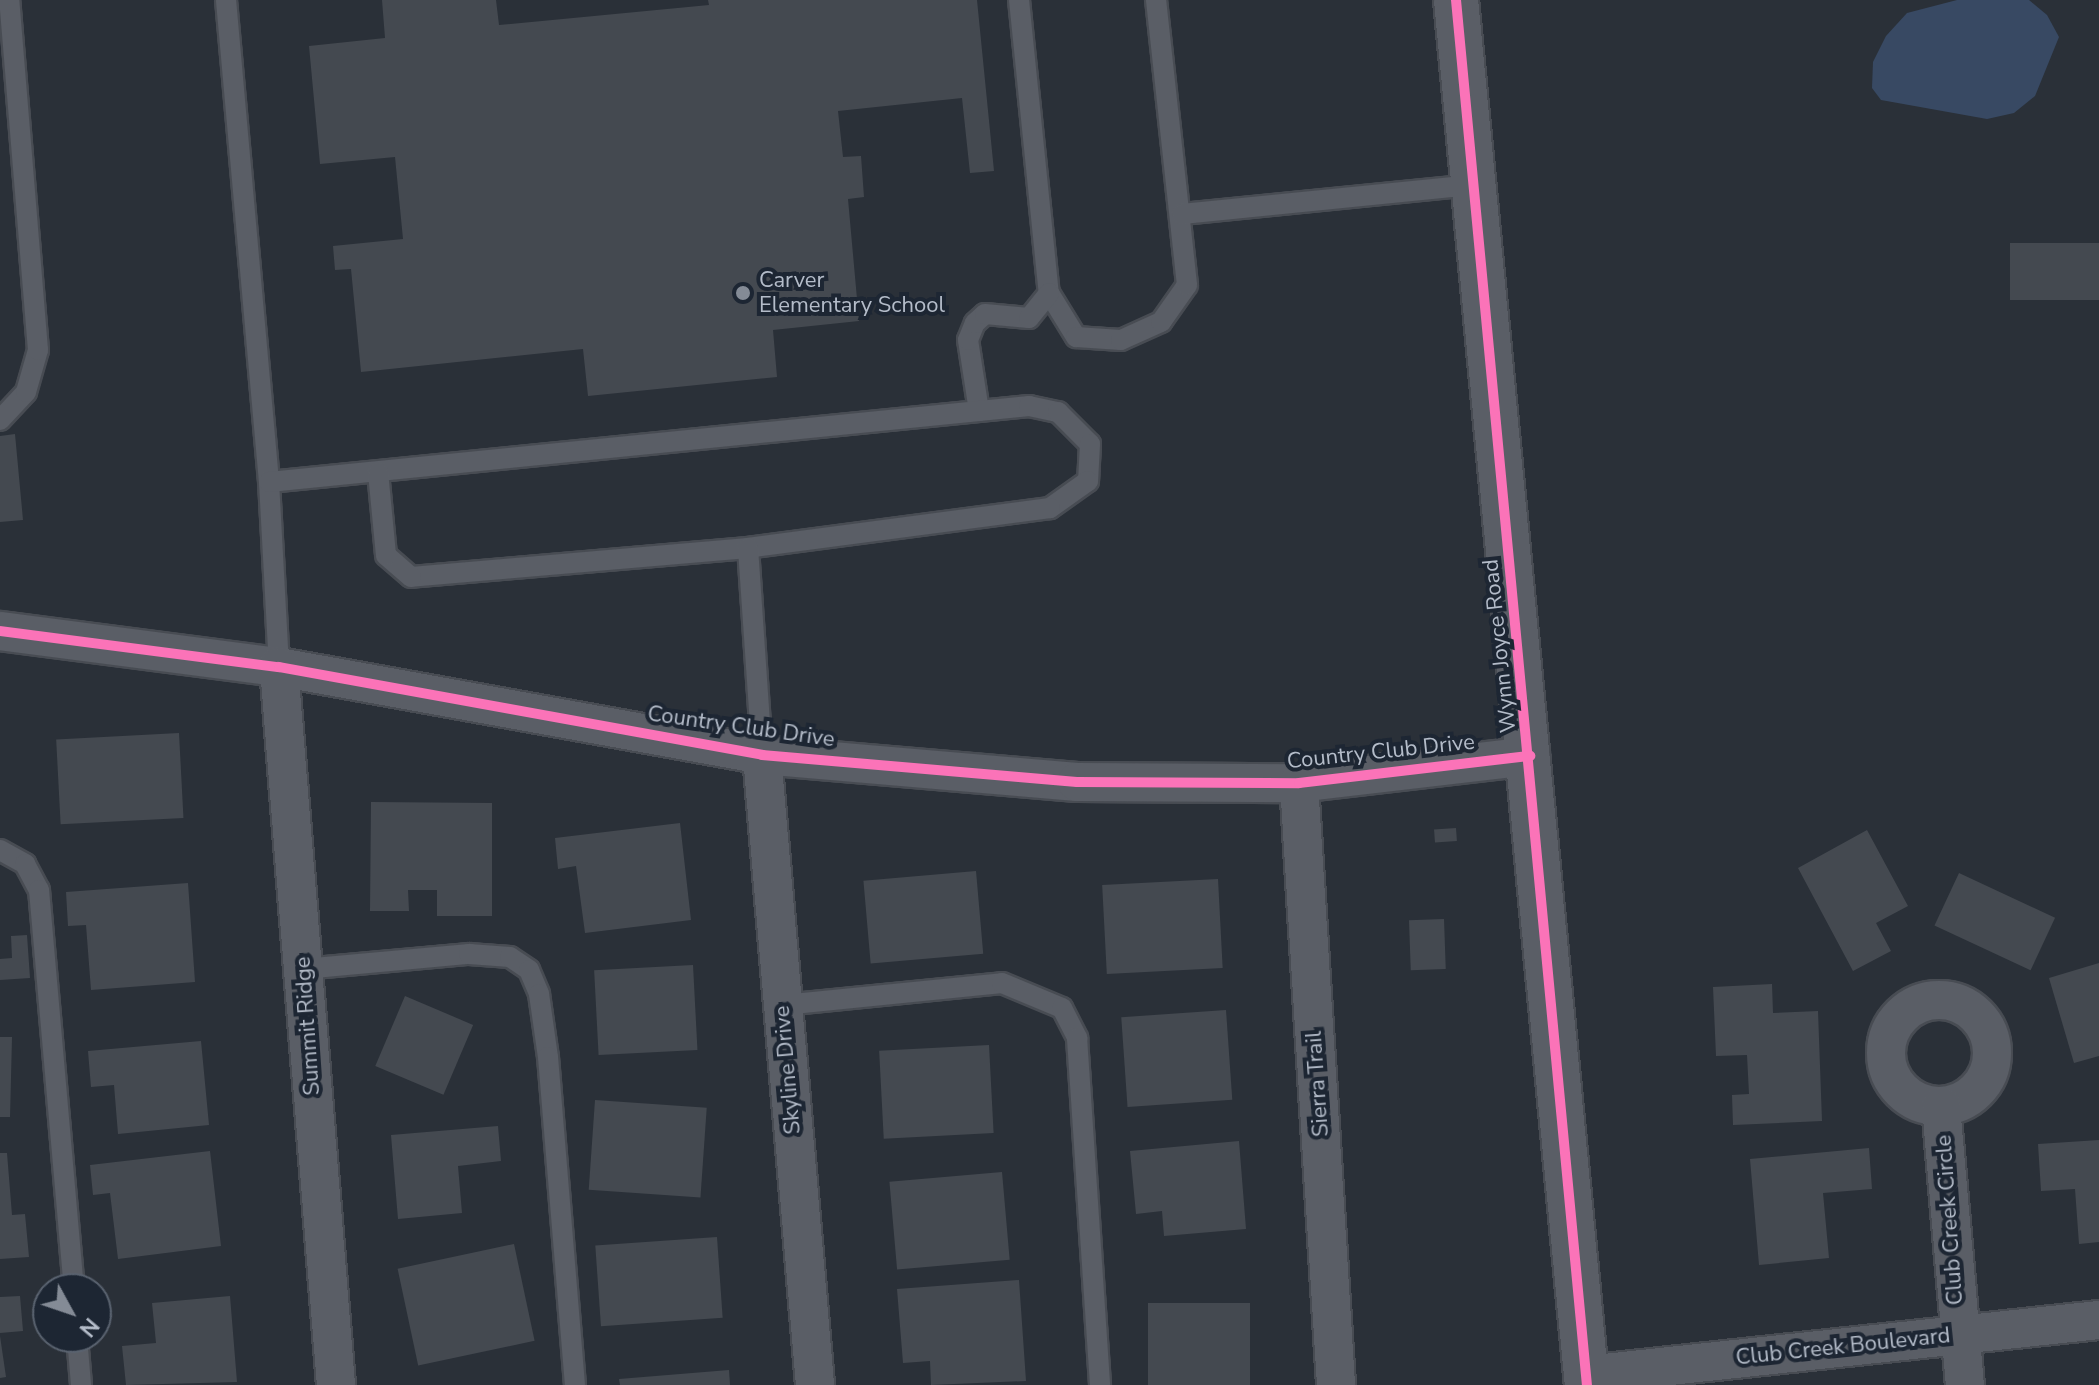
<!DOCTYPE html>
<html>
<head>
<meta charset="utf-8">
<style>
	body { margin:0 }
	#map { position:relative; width:2099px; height:1385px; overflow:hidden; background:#2a3038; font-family:"Nunito Sans",sans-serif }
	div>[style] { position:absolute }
	.water>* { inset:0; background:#384963 }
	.building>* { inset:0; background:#444950; transform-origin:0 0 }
	.roads { filter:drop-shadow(2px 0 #484c53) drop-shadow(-2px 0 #484c53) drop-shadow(0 2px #484c53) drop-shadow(0 -2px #484c53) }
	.service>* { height:20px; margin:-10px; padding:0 10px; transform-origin:10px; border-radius:10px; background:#5a5e66 }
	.minor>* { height:38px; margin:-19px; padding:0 19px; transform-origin:19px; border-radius:19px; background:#5a5e66 }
	.minor>.ring { margin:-19px; padding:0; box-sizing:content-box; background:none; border:38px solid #5a5e66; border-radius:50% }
	.tertiary>* { height:44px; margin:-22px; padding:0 22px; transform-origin:22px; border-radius:22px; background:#5a5e66 }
	.cycleway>* { height:10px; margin:-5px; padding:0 5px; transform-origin:5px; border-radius:5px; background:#fb73b8 }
	.dots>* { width:22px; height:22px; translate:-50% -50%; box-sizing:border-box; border:4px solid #1d2633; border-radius:50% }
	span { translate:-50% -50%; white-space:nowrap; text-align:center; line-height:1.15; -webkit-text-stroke:8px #1d2633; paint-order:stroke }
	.poi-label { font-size:22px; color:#b4bcc9 }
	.left { translate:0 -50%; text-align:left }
	.street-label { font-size:22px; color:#b4bcc9 }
	.north { position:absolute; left:32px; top:1273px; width:80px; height:80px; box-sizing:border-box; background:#1d2633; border:2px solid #59626f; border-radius:50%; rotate:130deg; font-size:22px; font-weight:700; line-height:32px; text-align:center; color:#b4bcc9 }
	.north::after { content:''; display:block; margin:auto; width:28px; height:36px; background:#848b96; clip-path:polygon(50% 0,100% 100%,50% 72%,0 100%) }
</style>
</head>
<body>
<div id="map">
	<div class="water">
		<i style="clip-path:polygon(1957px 0,2029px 0,2047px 15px,2059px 37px,2035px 96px,2014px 113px,1987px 119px,1881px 100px,1872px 88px,1873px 62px,1886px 36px,1907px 13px)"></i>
	</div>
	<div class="building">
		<i style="clip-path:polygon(382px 0,496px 0,499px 25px,709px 5px,708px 0,977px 0,994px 171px,970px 173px,962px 98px,838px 111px,843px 157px,861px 156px,864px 197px,848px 199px,859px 321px,773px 330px,777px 377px,588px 396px,583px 349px,361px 372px,351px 269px,335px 270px,333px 246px,403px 239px,395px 157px,320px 164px,309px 46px,385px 38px)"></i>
		<i style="left:2099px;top:243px;width:57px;height:89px;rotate:90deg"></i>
		<i style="clip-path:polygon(15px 434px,23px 520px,0 522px,0 436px)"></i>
		<i style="left:179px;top:733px;width:85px;height:123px;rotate:87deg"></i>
		<i style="clip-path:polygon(371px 802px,492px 803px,492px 916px,437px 916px,437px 890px,408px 890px,409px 911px,370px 911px)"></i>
		<i style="clip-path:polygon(680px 823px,691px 920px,585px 933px,576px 866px,558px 869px,555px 838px)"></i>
		<i style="left:1456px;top:828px;width:13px;height:22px;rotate:86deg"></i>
		<i style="clip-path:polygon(1867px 830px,1908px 906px,1876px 923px,1891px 951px,1853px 971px,1798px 868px)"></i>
		<i style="left:976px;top:871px;width:83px;height:113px;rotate:85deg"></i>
		<i style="left:1959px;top:873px;width:106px;height:58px;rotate:25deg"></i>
		<i style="left:1218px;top:879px;width:89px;height:116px;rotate:87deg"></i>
		<i style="clip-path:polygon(188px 883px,195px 982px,91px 990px,86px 925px,68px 926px,66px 892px)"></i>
		<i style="left:1444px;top:919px;width:50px;height:35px;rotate:88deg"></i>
		<i style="clip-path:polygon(27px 935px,30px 978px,0 980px,0 959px,12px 958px,11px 936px)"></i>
		<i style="clip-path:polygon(2099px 963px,2099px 1056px,2074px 1063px,2049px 978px)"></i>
		<i style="left:693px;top:965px;width:85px;height:99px;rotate:87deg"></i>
		<i style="clip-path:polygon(1772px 984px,1773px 1013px,1818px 1011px,1822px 1121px,1733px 1125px,1732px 1095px,1749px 1094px,1747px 1055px,1716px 1056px,1713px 987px)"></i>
		<i style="left:405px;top:996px;width:74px;height:76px;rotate:23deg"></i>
		<i style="left:1226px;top:1010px;width:90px;height:105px;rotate:86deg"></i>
		<i style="clip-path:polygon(0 1037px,12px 1037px,10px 1117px,0 1117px)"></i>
		<i style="clip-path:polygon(201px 1041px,209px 1125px,118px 1134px,114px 1085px,91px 1087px,88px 1051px)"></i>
		<i style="left:989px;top:1045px;width:88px;height:110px;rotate:87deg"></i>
		<i style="left:595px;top:1100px;width:112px;height:90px;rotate:4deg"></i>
		<i style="clip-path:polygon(498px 1126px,501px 1161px,458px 1166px,462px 1213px,398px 1219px,391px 1135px)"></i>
		<i style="clip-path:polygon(2099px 1140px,2099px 1242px,2079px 1244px,2075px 1189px,2041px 1191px,2038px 1144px)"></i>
		<i style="clip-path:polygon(1239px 1141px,1246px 1229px,1164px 1236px,1162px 1211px,1136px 1214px,1130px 1151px)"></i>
		<i style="clip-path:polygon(1869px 1148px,1872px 1189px,1823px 1193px,1829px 1258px,1759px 1265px,1750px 1159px)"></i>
		<i style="clip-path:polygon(210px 1151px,221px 1246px,118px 1259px,110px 1193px,93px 1195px,90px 1165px)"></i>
		<i style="clip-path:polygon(0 1153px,7px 1153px,12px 1215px,25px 1214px,29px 1257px,0 1259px)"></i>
		<i style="left:1002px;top:1172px;width:88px;height:113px;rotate:85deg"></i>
		<i style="left:717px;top:1237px;width:81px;height:122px;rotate:86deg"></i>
		<i style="left:514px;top:1244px;width:99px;height:119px;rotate:78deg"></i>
		<i style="clip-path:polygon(1019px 1280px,1026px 1381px,931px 1385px,930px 1361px,903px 1363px,897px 1289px)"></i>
		<i style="clip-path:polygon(20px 1296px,23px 1331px,0 1333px,0 1297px)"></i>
		<i style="clip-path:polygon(230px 1296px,237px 1382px,126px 1385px,122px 1346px,156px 1343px,152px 1303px)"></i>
		<i style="left:1250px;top:1303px;width:82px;height:102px;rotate:90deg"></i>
		<i style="clip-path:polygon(0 1336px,6px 1377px,0 1378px)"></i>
		<i style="clip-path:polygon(729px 1370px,730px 1385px,620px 1385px,619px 1379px)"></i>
	</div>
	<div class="roads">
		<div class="service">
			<i style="left:226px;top:0;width:484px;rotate:84.9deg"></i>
			<i style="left:269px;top:482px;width:185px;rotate:86.9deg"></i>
			<i style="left:1019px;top:0;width:295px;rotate:84.2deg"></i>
			<i style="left:1049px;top:293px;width:52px;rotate:58.5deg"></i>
			<i style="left:1076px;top:337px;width:45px;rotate:3.8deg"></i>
			<i style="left:1121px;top:340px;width:44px;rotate:-24.2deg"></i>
			<i style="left:1161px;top:322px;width:45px;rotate:-54.9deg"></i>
			<i style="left:1187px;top:285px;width:287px;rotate:-96.2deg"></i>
			<i style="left:1182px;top:214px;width:293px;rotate:-5.7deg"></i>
			<i style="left:979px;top:411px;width:72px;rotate:-98.8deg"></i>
			<i style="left:968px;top:340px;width:18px;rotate:-68deg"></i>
			<i style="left:975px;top:323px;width:13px;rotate:-42deg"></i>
			<i style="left:985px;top:314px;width:44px;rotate:5.2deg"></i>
			<i style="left:1029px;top:318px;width:32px;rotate:-51deg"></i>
			<i style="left:0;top:420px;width:38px;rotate:-47deg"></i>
			<i style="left:26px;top:392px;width:44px;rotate:-74.1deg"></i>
			<i style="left:38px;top:350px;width:351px;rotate:-94.7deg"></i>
			<i style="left:269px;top:482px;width:764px;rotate:-5.71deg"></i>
			<i style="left:1029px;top:406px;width:30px;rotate:12deg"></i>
			<i style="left:1058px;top:412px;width:45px;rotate:45deg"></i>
			<i style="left:1090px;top:444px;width:37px;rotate:93deg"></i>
			<i style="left:1088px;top:481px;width:47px;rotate:144.6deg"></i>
			<i style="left:1050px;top:508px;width:305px;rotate:172.5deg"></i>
			<i style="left:748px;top:548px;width:338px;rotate:175.1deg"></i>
			<i style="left:411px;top:577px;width:33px;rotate:-139deg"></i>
			<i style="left:386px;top:555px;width:83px;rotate:-95.5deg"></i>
			<i style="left:748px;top:548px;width:207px;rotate:86.1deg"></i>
			<i style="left:0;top:850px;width:29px;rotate:29deg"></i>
			<i style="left:25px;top:864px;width:30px;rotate:62deg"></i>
			<i style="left:39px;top:890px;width:401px;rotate:85deg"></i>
			<i style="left:303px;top:969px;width:167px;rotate:-5.2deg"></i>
			<i style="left:469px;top:954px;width:41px;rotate:4.2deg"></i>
			<i style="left:510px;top:957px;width:23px;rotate:34deg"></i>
			<i style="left:529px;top:970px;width:26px;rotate:67deg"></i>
			<i style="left:539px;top:994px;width:64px;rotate:81.9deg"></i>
			<i style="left:548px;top:1057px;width:329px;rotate:85.3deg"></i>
			<i style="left:783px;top:1005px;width:220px;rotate:-5.7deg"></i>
			<i style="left:1002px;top:983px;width:65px;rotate:22.6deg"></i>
			<i style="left:1062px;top:1008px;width:34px;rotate:63deg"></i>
			<i style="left:1077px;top:1038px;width:348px;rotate:86.2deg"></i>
			<i style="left:77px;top:1337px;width:48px;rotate:85.2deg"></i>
		</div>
		<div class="minor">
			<i style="left:0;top:631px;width:281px;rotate:7.4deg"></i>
			<i style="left:279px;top:667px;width:491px;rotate:10.3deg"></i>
			<i style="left:762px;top:755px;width:316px;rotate:4.9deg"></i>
			<i style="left:1077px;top:782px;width:222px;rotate:0.3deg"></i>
			<i style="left:1299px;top:783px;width:233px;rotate:-6.7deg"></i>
			<i style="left:279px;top:667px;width:720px;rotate:85.46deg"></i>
			<i style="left:762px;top:755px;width:632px;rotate:85.19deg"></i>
			<i style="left:1299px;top:783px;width:603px;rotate:86.48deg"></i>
			<i class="ring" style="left:1886px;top:1000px;width:68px;height:68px"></i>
			<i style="left:1941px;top:1106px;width:280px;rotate:85.1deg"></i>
			<i style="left:1586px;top:1375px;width:516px;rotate:-6.12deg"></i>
		</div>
		<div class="tertiary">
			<i style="left:1456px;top:0;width:1391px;rotate:84.6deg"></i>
		</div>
	</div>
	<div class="cycleway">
		<i style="left:1456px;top:0;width:1391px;rotate:84.6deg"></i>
		<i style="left:0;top:631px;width:281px;rotate:7.4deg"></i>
		<i style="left:279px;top:667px;width:491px;rotate:10.3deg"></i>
		<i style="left:762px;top:755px;width:316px;rotate:4.9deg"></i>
		<i style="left:1077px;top:782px;width:222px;rotate:0.3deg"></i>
		<i style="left:1299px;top:783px;width:233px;rotate:-6.7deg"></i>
	</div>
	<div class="dots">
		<i style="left:743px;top:293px;background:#848b96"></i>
	</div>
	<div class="poi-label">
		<span class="left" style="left:759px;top:293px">Carver<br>Elementary School</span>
	</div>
	<div class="street-label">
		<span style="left:1500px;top:646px;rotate:-96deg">Wynn Joyce Road</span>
		<span style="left:741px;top:727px;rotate:8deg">Country Club Drive</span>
		<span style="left:1381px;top:752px;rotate:-6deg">Country Club Drive</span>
		<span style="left:308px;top:1026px;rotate:-94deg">Summit Ridge</span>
		<span style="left:788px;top:1070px;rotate:-95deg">Skyline Drive</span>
		<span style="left:1318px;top:1084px;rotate:-94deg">Sierra Trail</span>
		<span style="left:1950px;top:1220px;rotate:-94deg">Club Creek Circle</span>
		<span style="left:1843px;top:1347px;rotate:-6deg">Club Creek Boulevard</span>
	</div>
	<div class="north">N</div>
</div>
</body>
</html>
